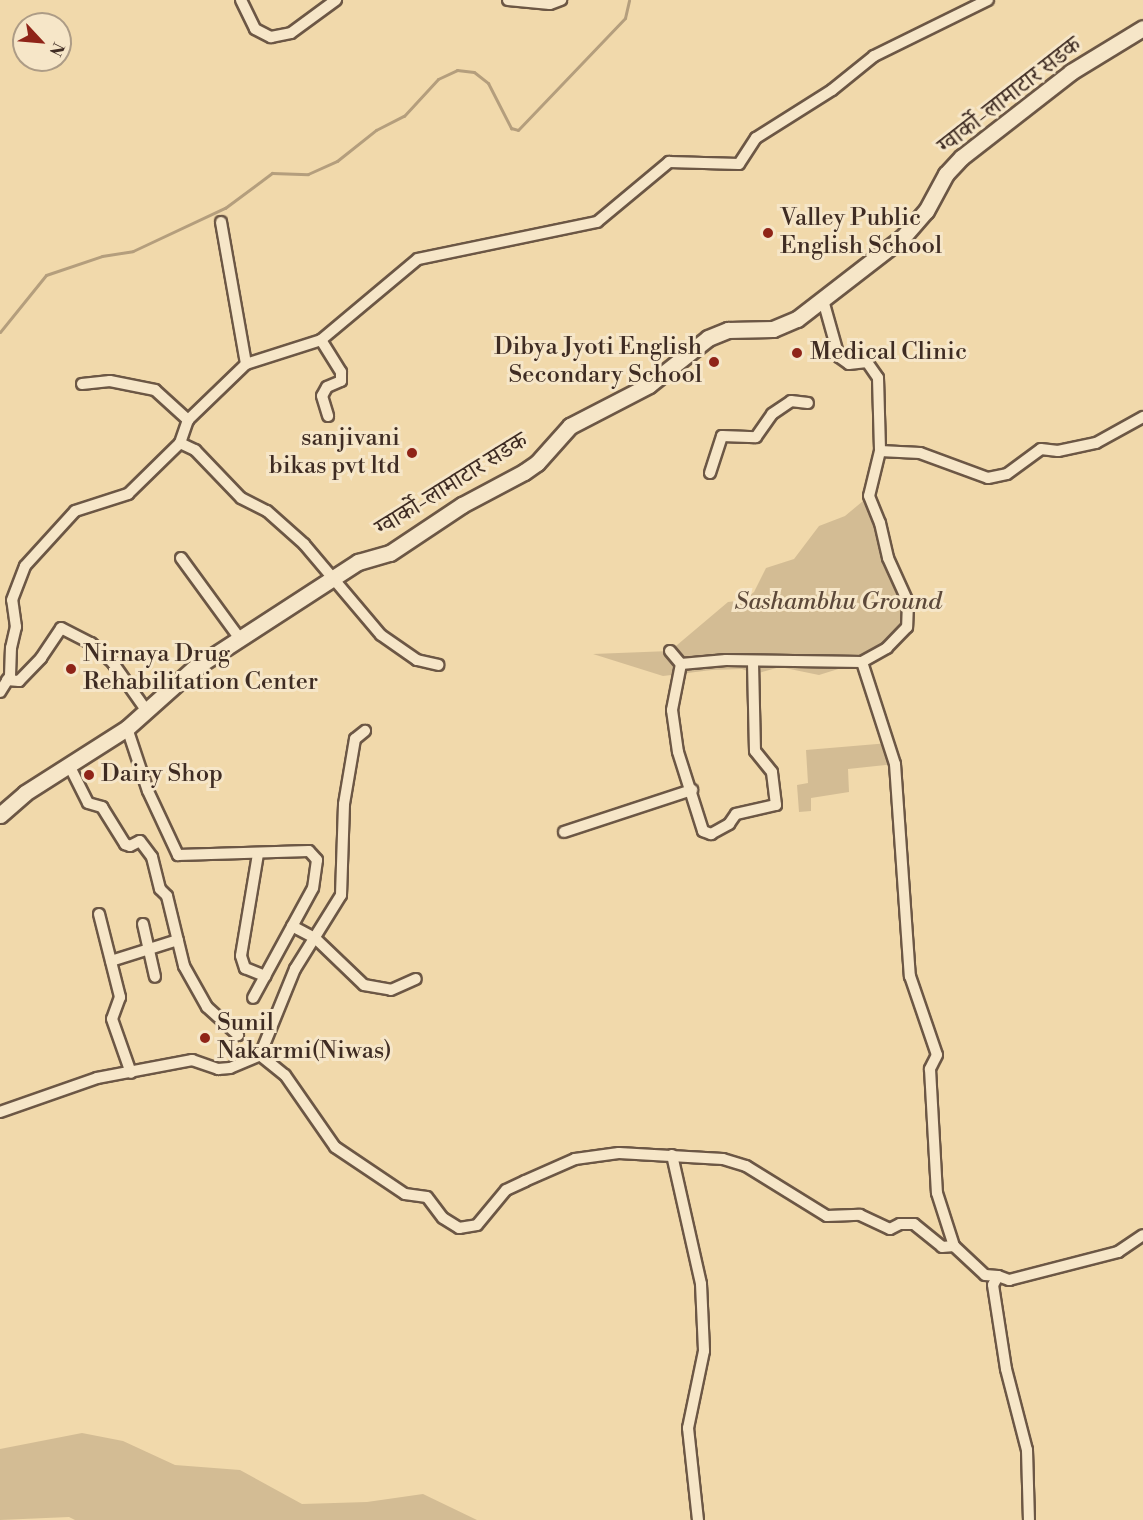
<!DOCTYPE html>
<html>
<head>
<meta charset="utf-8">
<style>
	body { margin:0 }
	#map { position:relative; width:1143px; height:1520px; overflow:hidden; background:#f1d9ab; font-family:"Libre Bodoni","Noto Serif Devanagari",serif }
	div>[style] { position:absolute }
	.green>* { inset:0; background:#d3bc94 }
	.stream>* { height:3px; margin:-1.5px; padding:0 1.5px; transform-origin:1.5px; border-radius:1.5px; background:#b49e7d }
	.roads { filter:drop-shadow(2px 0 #6c5745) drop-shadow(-2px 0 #6c5745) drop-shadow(0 2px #6c5745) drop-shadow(0 -2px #6c5745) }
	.street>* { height:10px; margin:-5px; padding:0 5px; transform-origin:5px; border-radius:5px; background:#f6e6c8 }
	.secondary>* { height:15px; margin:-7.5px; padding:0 7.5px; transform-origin:7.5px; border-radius:7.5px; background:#f6e6c8 }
	.dots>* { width:16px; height:16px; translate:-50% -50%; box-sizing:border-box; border:3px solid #f6e6c8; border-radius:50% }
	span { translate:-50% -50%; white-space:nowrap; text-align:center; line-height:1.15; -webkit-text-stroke:6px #f6e6c8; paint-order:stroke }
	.street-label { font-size:24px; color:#3f2c23 }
	.poi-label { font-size:24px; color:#3f2c23 }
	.left { translate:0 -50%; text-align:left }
	.right { translate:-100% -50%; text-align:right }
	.park-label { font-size:24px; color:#5d493a; font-style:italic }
	.north { position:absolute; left:12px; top:12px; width:60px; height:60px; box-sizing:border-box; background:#f6e6c8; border:2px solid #ad9c86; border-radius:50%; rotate:116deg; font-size:16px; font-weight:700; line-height:24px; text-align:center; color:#3f2c23 }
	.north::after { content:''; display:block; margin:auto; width:21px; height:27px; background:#8f2418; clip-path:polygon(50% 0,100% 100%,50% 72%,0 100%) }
</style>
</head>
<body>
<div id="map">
	<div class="green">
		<i style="clip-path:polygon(869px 496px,908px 602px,907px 627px,867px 660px,819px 675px,780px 667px,755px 674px,742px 669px,712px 670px,663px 676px,593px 654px,670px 651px,728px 602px,744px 600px,754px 592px,766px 568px,794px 559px,819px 526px,845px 516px)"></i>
		<i style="clip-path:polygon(889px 743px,895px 764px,848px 769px,849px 792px,811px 798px,811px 811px,799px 812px,797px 785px,808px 783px,806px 750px)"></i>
		<i style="clip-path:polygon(82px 1433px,123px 1441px,175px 1465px,240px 1470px,302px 1504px,367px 1502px,423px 1494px,477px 1520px,75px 1520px,69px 1517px,0 1520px,0 1449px)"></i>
	</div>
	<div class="stream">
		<i style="left:0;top:332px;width:73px;rotate:-51.1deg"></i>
		<i style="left:46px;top:275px;width:59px;rotate:-18.7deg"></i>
		<i style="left:102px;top:256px;width:31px;rotate:-9deg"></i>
		<i style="left:133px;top:251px;width:102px;rotate:-25.1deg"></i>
		<i style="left:225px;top:208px;width:59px;rotate:-36.7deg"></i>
		<i style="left:272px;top:173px;width:36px;rotate:2deg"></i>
		<i style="left:308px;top:174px;width:32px;rotate:-24deg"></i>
		<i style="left:337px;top:161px;width:50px;rotate:-38.5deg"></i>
		<i style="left:376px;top:130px;width:31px;rotate:-27deg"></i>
		<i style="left:404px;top:116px;width:50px;rotate:-47.4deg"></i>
		<i style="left:438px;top:79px;width:21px;rotate:-25deg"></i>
		<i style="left:457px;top:70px;width:17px;rotate:7deg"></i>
		<i style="left:474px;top:72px;width:18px;rotate:38deg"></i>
		<i style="left:488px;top:83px;width:51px;rotate:62.9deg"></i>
		<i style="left:511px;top:128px;width:7px;rotate:16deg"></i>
		<i style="left:518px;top:130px;width:155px;rotate:-46.3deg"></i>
		<i style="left:625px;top:18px;width:18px;rotate:-77deg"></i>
	</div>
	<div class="roads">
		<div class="street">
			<i style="left:241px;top:0;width:32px;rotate:64deg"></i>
			<i style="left:255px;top:29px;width:18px;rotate:27deg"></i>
			<i style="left:271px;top:37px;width:20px;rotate:-11deg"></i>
			<i style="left:291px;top:33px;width:56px;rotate:-36.3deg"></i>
			<i style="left:508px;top:0;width:42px;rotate:5.4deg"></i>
			<i style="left:550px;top:4px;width:12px;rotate:-20deg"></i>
			<i style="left:221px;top:222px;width:144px;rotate:80deg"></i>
			<i style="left:823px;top:300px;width:59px;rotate:74.3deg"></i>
			<i style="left:839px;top:357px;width:12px;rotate:35deg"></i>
			<i style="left:849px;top:364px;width:18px;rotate:-6deg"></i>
			<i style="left:867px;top:362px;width:19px;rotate:55deg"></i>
			<i style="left:878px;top:378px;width:73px;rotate:88.4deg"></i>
			<i style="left:880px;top:451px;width:40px;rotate:2.9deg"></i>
			<i style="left:920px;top:453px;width:72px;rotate:20.2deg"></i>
			<i style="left:988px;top:478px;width:19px;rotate:-12deg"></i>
			<i style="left:1007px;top:474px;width:42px;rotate:-36.3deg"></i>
			<i style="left:1041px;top:449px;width:17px;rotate:7deg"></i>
			<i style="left:1058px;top:451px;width:39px;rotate:-12deg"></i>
			<i style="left:1096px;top:443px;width:54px;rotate:-29deg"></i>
			<i style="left:321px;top:340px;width:38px;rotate:58deg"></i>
			<i style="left:341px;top:372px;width:9px;rotate:90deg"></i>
			<i style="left:341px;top:381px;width:15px;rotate:157deg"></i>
			<i style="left:327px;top:387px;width:10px;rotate:119deg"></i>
			<i style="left:322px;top:396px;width:21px;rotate:73deg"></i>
			<i style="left:82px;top:384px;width:28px;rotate:-6deg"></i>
			<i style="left:110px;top:381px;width:46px;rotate:11.3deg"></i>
			<i style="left:155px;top:390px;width:45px;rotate:42.3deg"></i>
			<i style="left:180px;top:443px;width:17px;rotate:25deg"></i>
			<i style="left:195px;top:450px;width:66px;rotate:46.2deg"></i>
			<i style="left:241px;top:498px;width:29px;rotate:27deg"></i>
			<i style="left:267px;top:511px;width:50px;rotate:41.7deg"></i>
			<i style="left:304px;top:544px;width:119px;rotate:49.8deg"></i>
			<i style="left:381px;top:635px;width:44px;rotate:34.8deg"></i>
			<i style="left:417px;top:660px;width:22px;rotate:13deg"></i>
			<i style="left:880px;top:451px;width:46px;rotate:103.7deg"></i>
			<i style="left:869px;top:496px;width:29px;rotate:68deg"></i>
			<i style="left:880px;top:523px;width:36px;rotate:77deg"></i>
			<i style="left:888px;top:558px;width:48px;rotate:65.6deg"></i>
			<i style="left:908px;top:602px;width:25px;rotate:92deg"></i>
			<i style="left:907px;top:627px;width:29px;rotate:134deg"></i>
			<i style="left:887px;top:648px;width:29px;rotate:151deg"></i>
			<i style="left:862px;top:662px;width:107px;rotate:72.1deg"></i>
			<i style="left:895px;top:764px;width:213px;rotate:86deg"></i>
			<i style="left:910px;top:976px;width:83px;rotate:71.1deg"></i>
			<i style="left:937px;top:1055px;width:16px;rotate:117deg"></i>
			<i style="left:930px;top:1069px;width:124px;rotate:86.8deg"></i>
			<i style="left:937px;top:1193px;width:56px;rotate:72.2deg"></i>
			<i style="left:954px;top:1246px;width:42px;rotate:43.1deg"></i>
			<i style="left:985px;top:1275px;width:13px;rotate:4deg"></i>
			<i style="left:998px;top:1276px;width:10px;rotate:119deg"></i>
			<i style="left:993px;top:1285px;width:85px;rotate:81.2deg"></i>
			<i style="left:1006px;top:1369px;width:84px;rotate:75.5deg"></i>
			<i style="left:1027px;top:1450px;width:70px;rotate:88.4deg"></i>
			<i style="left:710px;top:473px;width:39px;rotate:-72deg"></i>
			<i style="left:722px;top:436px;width:34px;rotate:2deg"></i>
			<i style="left:756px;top:437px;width:28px;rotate:-55deg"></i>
			<i style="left:772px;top:414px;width:23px;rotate:-34deg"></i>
			<i style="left:791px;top:401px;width:17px;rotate:7deg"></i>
			<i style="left:181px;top:558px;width:100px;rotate:53.9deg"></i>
			<i style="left:670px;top:651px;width:17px;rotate:50deg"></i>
			<i style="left:681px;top:664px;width:45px;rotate:-5.1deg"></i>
			<i style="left:726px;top:660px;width:136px;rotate:0.8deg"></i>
			<i style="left:681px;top:664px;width:47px;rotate:101.1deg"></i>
			<i style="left:672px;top:710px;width:42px;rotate:81.9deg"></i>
			<i style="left:678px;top:752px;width:83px;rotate:72.4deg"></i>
			<i style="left:703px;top:831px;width:9px;rotate:21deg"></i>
			<i style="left:711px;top:834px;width:21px;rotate:-29deg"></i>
			<i style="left:729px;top:824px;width:12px;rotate:-55deg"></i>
			<i style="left:736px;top:814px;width:41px;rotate:-12.7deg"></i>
			<i style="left:776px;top:805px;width:33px;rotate:-97deg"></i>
			<i style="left:772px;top:772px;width:27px;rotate:-129deg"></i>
			<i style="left:755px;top:751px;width:90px;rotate:-91.3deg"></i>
			<i style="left:7px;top:680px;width:12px;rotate:5deg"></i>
			<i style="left:19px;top:681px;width:32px;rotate:-46deg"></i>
			<i style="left:41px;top:658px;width:36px;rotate:-56deg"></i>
			<i style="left:61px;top:628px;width:34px;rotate:27deg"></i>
			<i style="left:91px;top:643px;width:30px;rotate:42deg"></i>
			<i style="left:113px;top:663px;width:57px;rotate:54.9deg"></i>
			<i style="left:0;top:692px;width:19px;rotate:-58deg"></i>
			<i style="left:10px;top:676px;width:28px;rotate:-88deg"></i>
			<i style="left:11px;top:648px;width:22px;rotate:-77deg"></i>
			<i style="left:16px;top:627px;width:27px;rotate:-98deg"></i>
			<i style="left:12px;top:600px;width:36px;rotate:-69deg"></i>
			<i style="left:25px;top:566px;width:74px;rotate:-47.7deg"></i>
			<i style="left:75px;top:511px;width:56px;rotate:-17.8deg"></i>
			<i style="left:128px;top:494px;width:73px;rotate:-44.4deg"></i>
			<i style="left:180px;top:443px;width:24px;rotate:-71deg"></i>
			<i style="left:188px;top:420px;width:81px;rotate:-44deg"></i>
			<i style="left:246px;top:364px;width:79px;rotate:-17.7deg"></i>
			<i style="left:321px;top:340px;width:126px;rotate:-39.9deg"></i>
			<i style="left:418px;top:259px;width:183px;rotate:-11.7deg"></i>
			<i style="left:597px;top:222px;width:94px;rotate:-39.8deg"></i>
			<i style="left:669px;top:162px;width:70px;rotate:1.6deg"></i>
			<i style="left:739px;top:164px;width:31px;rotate:-57deg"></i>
			<i style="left:756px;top:138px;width:90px;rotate:-32.3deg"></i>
			<i style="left:832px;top:90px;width:54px;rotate:-39deg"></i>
			<i style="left:874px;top:56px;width:127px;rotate:-26.2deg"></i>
			<i style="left:127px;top:728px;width:66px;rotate:71.6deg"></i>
			<i style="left:148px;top:791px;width:71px;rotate:64.9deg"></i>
			<i style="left:178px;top:855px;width:131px;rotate:-1.7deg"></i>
			<i style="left:309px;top:851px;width:12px;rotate:48deg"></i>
			<i style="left:317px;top:860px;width:28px;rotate:98deg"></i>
			<i style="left:313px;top:888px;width:125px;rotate:118.6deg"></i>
			<i style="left:69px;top:765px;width:42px;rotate:63.4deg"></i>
			<i style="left:88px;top:803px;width:15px;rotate:16deg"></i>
			<i style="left:102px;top:807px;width:44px;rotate:58.1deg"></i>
			<i style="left:125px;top:844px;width:5px;rotate:22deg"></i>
			<i style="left:130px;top:846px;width:11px;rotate:-27deg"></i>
			<i style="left:140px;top:841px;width:20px;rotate:53deg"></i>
			<i style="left:152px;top:857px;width:33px;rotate:76deg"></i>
			<i style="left:160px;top:889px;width:10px;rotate:45deg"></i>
			<i style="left:167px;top:896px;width:72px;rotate:76.3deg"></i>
			<i style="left:184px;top:966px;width:47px;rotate:60.7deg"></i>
			<i style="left:207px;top:1007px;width:42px;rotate:42.1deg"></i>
			<i style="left:564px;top:832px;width:135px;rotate:-18.2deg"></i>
			<i style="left:258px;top:854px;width:103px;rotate:99.5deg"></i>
			<i style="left:241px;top:956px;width:13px;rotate:72deg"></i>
			<i style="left:245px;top:968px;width:22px;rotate:22deg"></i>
			<i style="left:99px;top:914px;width:86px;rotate:75.8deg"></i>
			<i style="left:120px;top:997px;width:23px;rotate:110deg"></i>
			<i style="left:112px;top:1019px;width:57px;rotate:70.6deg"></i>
			<i style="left:143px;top:924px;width:54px;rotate:77.2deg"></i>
			<i style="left:292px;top:926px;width:26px;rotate:28deg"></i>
			<i style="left:315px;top:938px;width:68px;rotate:43.8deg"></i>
			<i style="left:364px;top:985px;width:27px;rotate:10deg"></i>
			<i style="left:391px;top:990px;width:27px;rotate:-24deg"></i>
			<i style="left:111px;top:961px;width:70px;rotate:-17.4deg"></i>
			<i style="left:260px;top:1055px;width:93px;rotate:-67.9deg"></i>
			<i style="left:295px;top:969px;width:87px;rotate:-58.1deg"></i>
			<i style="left:341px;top:895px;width:91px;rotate:-88.1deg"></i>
			<i style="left:344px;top:804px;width:66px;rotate:-80.4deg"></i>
			<i style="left:355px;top:739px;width:13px;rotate:-39deg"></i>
			<i style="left:0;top:1112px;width:103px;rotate:-19.3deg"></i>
			<i style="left:97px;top:1078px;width:97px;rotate:-10.7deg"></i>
			<i style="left:192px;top:1060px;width:28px;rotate:19deg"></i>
			<i style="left:218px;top:1069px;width:12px;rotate:-5deg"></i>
			<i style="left:230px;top:1068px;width:33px;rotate:-23deg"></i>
			<i style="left:260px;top:1055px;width:32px;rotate:39deg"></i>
			<i style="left:285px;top:1075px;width:88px;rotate:55.2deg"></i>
			<i style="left:335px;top:1147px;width:84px;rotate:33.9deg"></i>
			<i style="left:405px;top:1194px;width:22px;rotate:8deg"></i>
			<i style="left:427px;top:1197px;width:26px;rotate:53deg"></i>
			<i style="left:443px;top:1218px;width:19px;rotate:32deg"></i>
			<i style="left:459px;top:1228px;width:18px;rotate:-9deg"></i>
			<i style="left:477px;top:1225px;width:45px;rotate:-50.4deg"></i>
			<i style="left:506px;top:1190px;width:21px;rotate:-25deg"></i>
			<i style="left:525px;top:1181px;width:55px;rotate:-23.7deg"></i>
			<i style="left:575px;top:1159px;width:44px;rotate:-7.8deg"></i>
			<i style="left:619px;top:1153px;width:104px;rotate:3.3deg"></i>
			<i style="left:723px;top:1159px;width:24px;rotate:17deg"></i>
			<i style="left:746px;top:1166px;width:95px;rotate:31.7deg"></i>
			<i style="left:827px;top:1216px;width:33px;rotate:-2deg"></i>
			<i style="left:860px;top:1215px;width:33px;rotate:25deg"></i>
			<i style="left:890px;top:1229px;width:11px;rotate:-27deg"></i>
			<i style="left:900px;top:1224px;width:14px"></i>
			<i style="left:914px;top:1224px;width:36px;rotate:39deg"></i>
			<i style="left:942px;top:1247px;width:12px;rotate:-5deg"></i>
			<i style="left:672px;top:1155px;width:132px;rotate:77.3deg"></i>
			<i style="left:701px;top:1284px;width:67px;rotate:87.4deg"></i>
			<i style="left:704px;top:1351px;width:79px;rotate:101.7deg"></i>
			<i style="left:688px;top:1428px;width:93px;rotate:83.8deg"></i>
			<i style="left:998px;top:1276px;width:12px;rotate:20deg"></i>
			<i style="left:1009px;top:1280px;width:113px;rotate:-14.4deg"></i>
			<i style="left:1118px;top:1252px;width:30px;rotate:-34deg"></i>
		</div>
		<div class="secondary">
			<i style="left:0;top:815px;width:33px;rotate:-41deg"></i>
			<i style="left:25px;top:793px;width:121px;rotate:-32.5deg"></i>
			<i style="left:127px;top:728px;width:89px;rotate:-41.8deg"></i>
			<i style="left:193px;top:669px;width:197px;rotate:-33deg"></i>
			<i style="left:358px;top:562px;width:33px;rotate:-16deg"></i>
			<i style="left:390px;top:553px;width:87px;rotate:-33.7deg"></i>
			<i style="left:462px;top:505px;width:70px;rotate:-28deg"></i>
			<i style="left:524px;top:472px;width:16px;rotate:-35deg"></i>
			<i style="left:537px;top:463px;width:50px;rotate:-48.3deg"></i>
			<i style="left:570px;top:426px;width:89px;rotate:-27.4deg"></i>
			<i style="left:649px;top:385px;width:75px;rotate:-38.5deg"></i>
			<i style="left:708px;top:338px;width:22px;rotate:-22deg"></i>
			<i style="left:728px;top:330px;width:45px;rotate:-1.3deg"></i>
			<i style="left:773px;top:329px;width:26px;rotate:-23deg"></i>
			<i style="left:797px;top:319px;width:134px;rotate:-37.7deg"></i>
			<i style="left:903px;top:237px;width:35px;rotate:-49deg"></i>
			<i style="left:926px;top:211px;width:42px;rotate:-61.6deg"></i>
			<i style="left:946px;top:174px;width:23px;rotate:-47deg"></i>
			<i style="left:962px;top:157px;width:138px;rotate:-37.9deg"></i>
			<i style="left:1071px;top:72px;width:84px;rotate:-31.4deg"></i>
		</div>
	</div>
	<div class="dots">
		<i style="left:768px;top:233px;background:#8f2418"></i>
		<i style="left:797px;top:353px;background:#8f2418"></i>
		<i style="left:714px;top:362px;background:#8f2418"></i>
		<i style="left:412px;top:453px;background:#8f2418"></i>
		<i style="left:71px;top:669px;background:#8f2418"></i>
		<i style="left:89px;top:775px;background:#8f2418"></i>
		<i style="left:205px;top:1038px;background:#8f2418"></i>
	</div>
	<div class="street-label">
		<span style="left:1010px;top:96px;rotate:-38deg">ग्वार्को-लामाटार सडक</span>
		<span style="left:452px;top:485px;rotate:-32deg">ग्वार्को-लामाटार सडक</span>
	</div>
	<div class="poi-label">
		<span class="left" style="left:780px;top:233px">Valley Public<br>English School</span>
		<span class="right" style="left:702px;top:362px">Dibya Jyoti English<br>Secondary School</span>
		<span class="left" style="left:810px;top:353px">Medical Clinic</span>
		<span class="right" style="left:400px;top:453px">sanjivani<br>bikas pvt ltd</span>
		<span class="left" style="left:83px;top:669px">Nirnaya Drug<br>Rehabilitation Center</span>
		<span class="left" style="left:101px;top:775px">Dairy Shop</span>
		<span class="left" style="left:217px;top:1038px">Sunil<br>Nakarmi(Niwas)</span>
	</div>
	<div class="park-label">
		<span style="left:838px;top:603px">Sashambhu Ground</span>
	</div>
	<div class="north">N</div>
</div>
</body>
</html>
